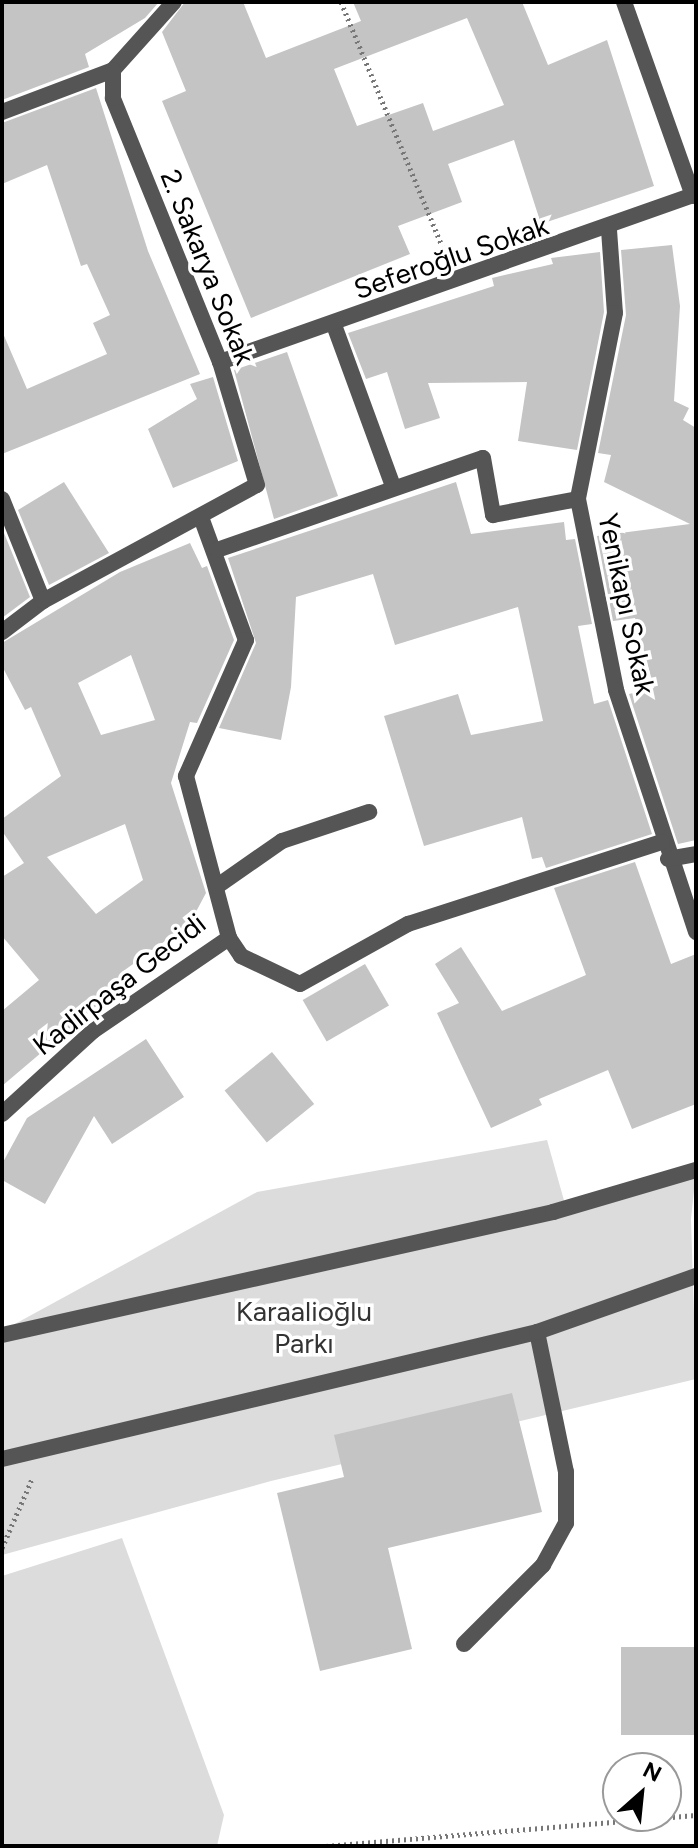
<!DOCTYPE html>
<html>
<head>
<meta charset="utf-8">
<style>
	body { margin:0 }
	#map { position:relative; width:698px; height:1848px; overflow:hidden; background:#fff; font-family:Figtree,sans-serif }
	div>[style] { position:absolute }
	.green>* { inset:0; background:#dcdcdc }
	.building>* { inset:0; background:#c4c4c4; transform-origin:0 0 }
	.path>* { height:5px; margin-top:-2.5px; transform-origin:0; background:repeating-linear-gradient(90deg,#777 0 2px,transparent 0 6px) }
	.service>* { height:16px; margin:-8px; padding:0 8px; transform-origin:8px; border-radius:8px; background:#555 }
	.minor>* { height:16px; margin:-8px; padding:0 8px; transform-origin:8px; border-radius:8px; background:#555 }
	span { translate:-50% -50%; white-space:nowrap; text-align:center; line-height:1.15; -webkit-text-stroke:7px #fff; paint-order:stroke }
	.street-label { font-size:28px; color:#000 }
	.park-label { font-size:28px; color:#333 }
	.frame { position:absolute; inset:0; border:4px solid #000; pointer-events:none }
	.north { position:absolute; left:602px; top:1752px; width:80px; height:80px; box-sizing:border-box; background:#fff; border:2px solid #999; border-radius:50%; rotate:27deg; font-size:22px; font-weight:700; line-height:32px; text-align:center; color:#000 }
	.north::after { content:''; display:block; margin:auto; width:28px; height:36px; background:#000; clip-path:polygon(50% 0,100% 100%,50% 72%,0 100%) }
</style>
</head>
<body>
<div id="map">
	<div class="green">
		<i style="clip-path:polygon(547px 1140px,565px 1204px,696px 1171px,691px 1219px,696px 1379px,271px 1481px,2px 1555px,2px 1331px,257px 1192px)"></i>
		<i style="clip-path:polygon(122px 1538px,224px 1815px,217px 1846px,2px 1846px,2px 1576px)"></i>
	</div>
	<div class="building">
		<i style="clip-path:polygon(2px 2px,159px 2px,145px 18px,85px 54px,89px 67px,2px 100px)"></i>
		<i style="clip-path:polygon(evenodd,185px 2px,243px 2px,266px 58px,361px 21px,353px 2px,522px 2px,548px 65px,607px 40px,654px 186px,541px 224px,514px 140px,448px 164px,462px 202px,398px 226px,410px 254px,251px 318px,162px 101px,186px 91px,162px 32px,185px 2px,467px 18px,504px 105px,433px 131px,423px 103px,357px 126px,334px 69px,467px 18px)"></i>
		<i style="clip-path:polygon(96px 88px,148px 251px,200px 374px,2px 454px,2px 331px,27px 389px,107px 354px,93px 323px,110px 315px,87px 264px,81px 266px,47px 165px,2px 184px,2px 123px)"></i>
		<i style="clip-path:polygon(672px 245px,680px 306px,674px 401px,689px 408px,683px 420px,696px 428px,696px 840px,678px 844px,629px 694px,654px 688px,635px 618px,613px 621px,597px 536px,690px 524px,604px 482px,611px 455px,598px 453px,626px 315px,621px 250px)"></i>
		<i style="clip-path:polygon(600px 252px,604px 312px,577px 450px,518px 441px,527px 382px,428px 383px,440px 418px,405px 429px,387px 372px,366px 379px,348px 333px,494px 286px,492px 278px,553px 264px,551px 258px)"></i>
		<i style="clip-path:polygon(287px 352px,338px 496px,274px 519px,234px 370px)"></i>
		<i style="clip-path:polygon(213px 377px,238px 461px,173px 488px,148px 429px,197px 399px,190px 384px)"></i>
		<i style="clip-path:polygon(64px 482px,109px 553px,49px 585px,18px 510px)"></i>
		<i style="clip-path:polygon(456px 482px,471px 534px,564px 522px,566px 540px,575px 539px,592px 624px,578px 626px,594px 704px,608px 700px,652px 834px,546px 868px,542px 857px,532px 859px,522px 817px,424px 846px,384px 716px,458px 694px,471px 735px,543px 721px,518px 607px,395px 645px,373px 574px,296px 597px,291px 687px,281px 740px,219px 728px,256px 643px,228px 558px)"></i>
		<i style="clip-path:polygon(2px 528px,30px 597px,2px 618px)"></i>
		<i style="clip-path:polygon(evenodd,190px 543px,202px 568px,207px 566px,234px 640px,197px 723px,190px 722px,171px 783px,206px 893px,190px 923px,122px 972px,128px 979px,2px 1086px,2px 1011px,39px 980px,2px 936px,2px 877px,24px 863px,2px 831px,2px 819px,61px 776px,31px 707px,25px 710px,2px 666px,2px 643px,120px 572px,190px 543px,131px 655px,155px 720px,101px 735px,78px 683px,131px 655px,190px 543px,125px 824px,143px 880px,96px 914px,47px 857px,125px 824px)"></i>
		<i style="clip-path:polygon(635px 862px,671px 964px,696px 954px,696px 1104px,632px 1129px,608px 1070px,539px 1099px,542px 1105px,491px 1128px,437px 1013px,459px 1003px,435px 964px,461px 947px,502px 1011px,586px 975px,554px 888px)"></i>
		<i style="left:365px;top:964px;width:48px;height:72px;rotate:60deg"></i>
		<i style="clip-path:polygon(146px 1039px,184px 1097px,112px 1144px,94px 1116px,45px 1204px,2px 1180px,2px 1164px,27px 1118px)"></i>
		<i style="left:272px;top:1052px;width:67px;height:61px;rotate:51deg"></i>
		<i style="clip-path:polygon(512px 1393px,542px 1512px,388px 1548px,412px 1649px,320px 1671px,277px 1493px,344px 1477px,334px 1435px)"></i>
		<i style="left:696px;top:1647px;width:88px;height:75px;rotate:90deg"></i>
	</div>
	<div class="path">
		<i style="left:341px;top:2px;width:275px;rotate:67.5deg"></i>
		<i style="left:2px;top:1548px;width:75px;rotate:-66.5deg"></i>
		<i style="left:326px;top:1846px;width:371px;rotate:-4.8deg"></i>
	</div>
	<div class="service">
		<i style="left:216px;top:887px;width:80px;rotate:-34.9deg"></i>
		<i style="left:282px;top:841px;width:92px;rotate:-18.4deg"></i>
		<i style="left:464px;top:1644px;width:112px;rotate:-45deg"></i>
		<i style="left:543px;top:1565px;width:48px;rotate:-61.3deg"></i>
		<i style="left:566px;top:1523px;width:51px;rotate:-90deg"></i>
		<i style="left:566px;top:1472px;width:143px;rotate:-101.7deg"></i>
	</div>
	<div class="minor">
		<i style="left:624px;top:2px;width:206px;rotate:70.4deg"></i>
		<i style="left:2px;top:112px;width:119px;rotate:-20.7deg"></i>
		<i style="left:113px;top:70px;width:91px;rotate:-48.1deg"></i>
		<i style="left:609px;top:230px;width:83px;rotate:85.9deg"></i>
		<i style="left:615px;top:313px;width:190px;rotate:101.3deg"></i>
		<i style="left:578px;top:499px;width:195px;rotate:78.7deg"></i>
		<i style="left:616px;top:690px;width:255px;rotate:71.7deg"></i>
		<i style="left:334px;top:325px;width:171px;rotate:69.9deg"></i>
		<i style="left:220px;top:362px;width:505px;rotate:-19.44deg"></i>
		<i style="left:2px;top:499px;width:110px;rotate:68.1deg"></i>
		<i style="left:202px;top:520px;width:128px;rotate:69.9deg"></i>
		<i style="left:246px;top:640px;width:149px;rotate:113.8deg"></i>
		<i style="left:186px;top:776px;width:168px;rotate:75.1deg"></i>
		<i style="left:229px;top:938px;width:22px;rotate:56deg"></i>
		<i style="left:241px;top:956px;width:65px;rotate:25.4deg"></i>
		<i style="left:300px;top:984px;width:124px;rotate:-29.1deg"></i>
		<i style="left:408px;top:924px;width:267px;rotate:-17.9deg"></i>
		<i style="left:217px;top:550px;width:281px;rotate:-19.1deg"></i>
		<i style="left:483px;top:458px;width:58px;rotate:80deg"></i>
		<i style="left:493px;top:515px;width:86px;rotate:-10.7deg"></i>
		<i style="left:2px;top:632px;width:51px;rotate:-37.1deg"></i>
		<i style="left:43px;top:601px;width:243px;rotate:-28.5deg"></i>
		<i style="left:257px;top:485px;width:128px;rotate:-106.7deg"></i>
		<i style="left:220px;top:362px;width:285px;rotate:-112.1deg"></i>
		<i style="left:113px;top:98px;width:28px;rotate:-90deg"></i>
		<i style="left:668px;top:859px;width:28px;rotate:-10deg"></i>
		<i style="left:2px;top:1114px;width:123px;rotate:-42.4deg"></i>
		<i style="left:93px;top:1031px;width:165px;rotate:-34.4deg"></i>
		<i style="left:2px;top:1335px;width:565px;rotate:-12.58deg"></i>
		<i style="left:553px;top:1212px;width:149px;rotate:-16.4deg"></i>
		<i style="left:2px;top:1459px;width:550px;rotate:-13.35deg"></i>
		<i style="left:537px;top:1332px;width:169px;rotate:-19.4deg"></i>
	</div>
	<div class="street-label">
		<span style="left:451px;top:257px;rotate:-19deg">Seferoğlu Sokak</span>
		<span style="left:208px;top:267px;rotate:68deg">2. Sakarya Sokak</span>
		<span style="left:627px;top:604px;rotate:78deg">Yenikapı Sokak</span>
		<span style="left:119px;top:984px;rotate:-38deg">Kadirpaşa Gecidi</span>
	</div>
	<div class="park-label">
		<span style="left:304px;top:1327px">Karaalioğlu<br>Parkı</span>
	</div>
	<div class="frame"></div>
	<div class="north">N</div>
</div>
</body>
</html>
